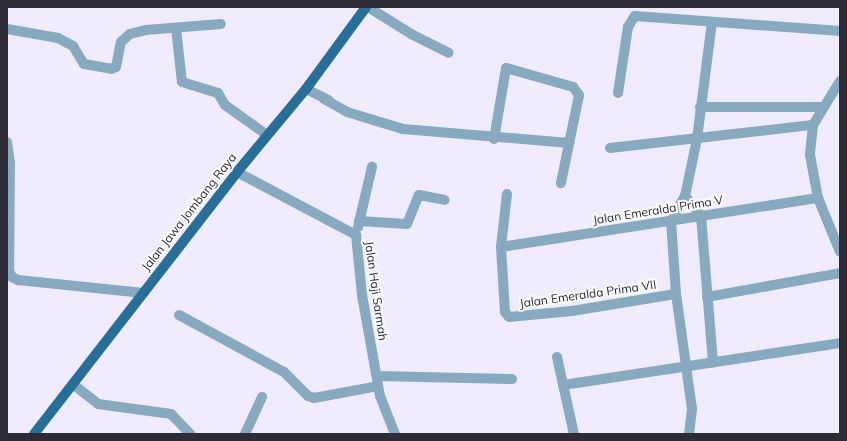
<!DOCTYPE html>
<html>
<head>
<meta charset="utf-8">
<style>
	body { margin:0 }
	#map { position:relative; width:847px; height:441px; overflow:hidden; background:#f0ecfe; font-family:Mulish,sans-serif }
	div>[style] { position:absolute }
	.minor>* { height:10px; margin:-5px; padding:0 5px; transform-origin:5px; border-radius:5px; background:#88aac1 }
	.major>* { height:10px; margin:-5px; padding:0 5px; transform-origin:5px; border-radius:5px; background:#276e98 }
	span { translate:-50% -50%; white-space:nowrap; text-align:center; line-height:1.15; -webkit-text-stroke:4px #fcfcfc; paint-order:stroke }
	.street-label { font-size:12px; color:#2d2b36 }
	.frame { position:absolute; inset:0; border:8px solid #2d2b36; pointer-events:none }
</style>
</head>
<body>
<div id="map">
	<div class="minor">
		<i style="left:368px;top:7px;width:51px;rotate:32.1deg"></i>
		<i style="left:411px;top:34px;width:42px;rotate:26.6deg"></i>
		<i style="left:176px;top:28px;width:54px;rotate:83.7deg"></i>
		<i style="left:182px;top:82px;width:38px;rotate:17deg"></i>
		<i style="left:218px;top:93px;width:14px;rotate:60deg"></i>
		<i style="left:225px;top:105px;width:52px;rotate:35.5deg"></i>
		<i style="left:7px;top:29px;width:52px;rotate:10deg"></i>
		<i style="left:58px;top:38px;width:17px;rotate:28deg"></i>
		<i style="left:73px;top:46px;width:21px;rotate:59deg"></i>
		<i style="left:84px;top:64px;width:27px;rotate:10deg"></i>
		<i style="left:111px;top:69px;width:5px;rotate:-22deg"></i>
		<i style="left:116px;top:67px;width:25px;rotate:-79deg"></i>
		<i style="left:121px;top:42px;width:12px;rotate:-42deg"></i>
		<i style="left:130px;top:34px;width:16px;rotate:-14deg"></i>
		<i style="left:146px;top:30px;width:75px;rotate:-4.6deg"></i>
		<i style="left:840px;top:81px;width:52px;rotate:121.5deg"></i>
		<i style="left:813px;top:125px;width:30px;rotate:96deg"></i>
		<i style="left:810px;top:155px;width:44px;rotate:79.5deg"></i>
		<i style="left:818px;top:198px;width:58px;rotate:67.8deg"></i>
		<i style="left:306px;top:89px;width:25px;rotate:26deg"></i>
		<i style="left:618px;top:93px;width:67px;rotate:-81.4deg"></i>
		<i style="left:628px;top:27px;width:13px;rotate:-58deg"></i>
		<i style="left:635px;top:16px;width:206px;rotate:4.2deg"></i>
		<i style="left:324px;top:99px;width:26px;rotate:29deg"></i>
		<i style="left:347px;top:112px;width:59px;rotate:16.9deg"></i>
		<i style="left:403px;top:129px;width:167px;rotate:4.8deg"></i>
		<i style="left:700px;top:107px;width:123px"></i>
		<i style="left:494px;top:139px;width:72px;rotate:-80.4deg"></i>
		<i style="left:506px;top:68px;width:70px;rotate:15.8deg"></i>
		<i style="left:573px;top:87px;width:10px;rotate:53deg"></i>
		<i style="left:579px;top:95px;width:90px;rotate:101.6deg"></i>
		<i style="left:7px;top:142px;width:21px;rotate:82deg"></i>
		<i style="left:10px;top:163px;width:108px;rotate:90.5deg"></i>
		<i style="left:9px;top:271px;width:7px;rotate:63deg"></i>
		<i style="left:12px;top:277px;width:7px;rotate:27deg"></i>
		<i style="left:18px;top:280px;width:126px;rotate:5.9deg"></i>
		<i style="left:610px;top:148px;width:204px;rotate:-6.5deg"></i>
		<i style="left:237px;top:172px;width:135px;rotate:27.9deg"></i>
		<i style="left:356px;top:235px;width:60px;rotate:84.3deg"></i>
		<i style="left:362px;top:295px;width:103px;rotate:79.9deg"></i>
		<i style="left:380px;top:396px;width:41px;rotate:68.5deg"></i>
		<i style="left:507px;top:194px;width:53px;rotate:96.5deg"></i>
		<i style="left:501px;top:247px;width:65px;rotate:86.5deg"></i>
		<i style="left:505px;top:312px;width:6px;rotate:51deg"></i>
		<i style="left:509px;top:317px;width:63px;rotate:-5.4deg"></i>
		<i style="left:572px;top:311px;width:105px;rotate:-9.3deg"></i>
		<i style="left:685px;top:196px;width:26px;rotate:51deg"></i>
		<i style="left:701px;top:216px;width:147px;rotate:85.3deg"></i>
		<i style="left:359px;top:221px;width:48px;rotate:3.6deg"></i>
		<i style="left:407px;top:224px;width:31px;rotate:-68deg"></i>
		<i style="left:419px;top:195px;width:26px;rotate:11deg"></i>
		<i style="left:358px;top:227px;width:62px;rotate:-76.9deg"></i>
		<i style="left:501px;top:247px;width:321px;rotate:-8.8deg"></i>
		<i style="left:707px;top:297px;width:135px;rotate:-10.2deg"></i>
		<i style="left:179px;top:315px;width:119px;rotate:28.5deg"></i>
		<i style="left:284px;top:372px;width:34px;rotate:45deg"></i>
		<i style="left:308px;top:396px;width:6px;rotate:18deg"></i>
		<i style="left:314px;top:398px;width:65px;rotate:-10.6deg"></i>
		<i style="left:557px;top:357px;width:79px;rotate:77.6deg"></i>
		<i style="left:377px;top:376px;width:135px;rotate:1.3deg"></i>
		<i style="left:74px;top:385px;width:31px;rotate:38deg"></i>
		<i style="left:98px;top:404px;width:74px;rotate:7.8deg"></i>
		<i style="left:171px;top:414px;width:28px;rotate:46deg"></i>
		<i style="left:563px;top:385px;width:280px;rotate:-8.6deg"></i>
		<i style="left:245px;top:434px;width:41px;rotate:-65.3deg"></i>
		<i style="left:689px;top:434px;width:25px;rotate:-83deg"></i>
		<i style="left:692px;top:409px;width:116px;rotate:-97.9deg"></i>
		<i style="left:676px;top:294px;width:73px;rotate:-93.9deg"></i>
		<i style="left:671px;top:221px;width:29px;rotate:-61deg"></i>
		<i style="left:685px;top:196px;width:58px;rotate:-78.1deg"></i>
		<i style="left:697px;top:139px;width:118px;rotate:-82.7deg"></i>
	</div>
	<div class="major">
		<i style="left:34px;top:434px;width:331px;rotate:-52.2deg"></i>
		<i style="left:237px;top:172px;width:108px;rotate:-50.3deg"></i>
		<i style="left:306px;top:89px;width:102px;rotate:-53.8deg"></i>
	</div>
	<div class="street-label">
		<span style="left:658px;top:210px;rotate:-9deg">Jalan Emeralda Prima V</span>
		<span style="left:189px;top:212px;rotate:-52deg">Jalan Jawa Jombang Raya</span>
		<span style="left:376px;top:291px;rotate:82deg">Jalan Haji Sarmah</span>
		<span style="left:588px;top:294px;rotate:-8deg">Jalan Emeralda Prima VII</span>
	</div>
	<div class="frame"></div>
</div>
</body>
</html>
